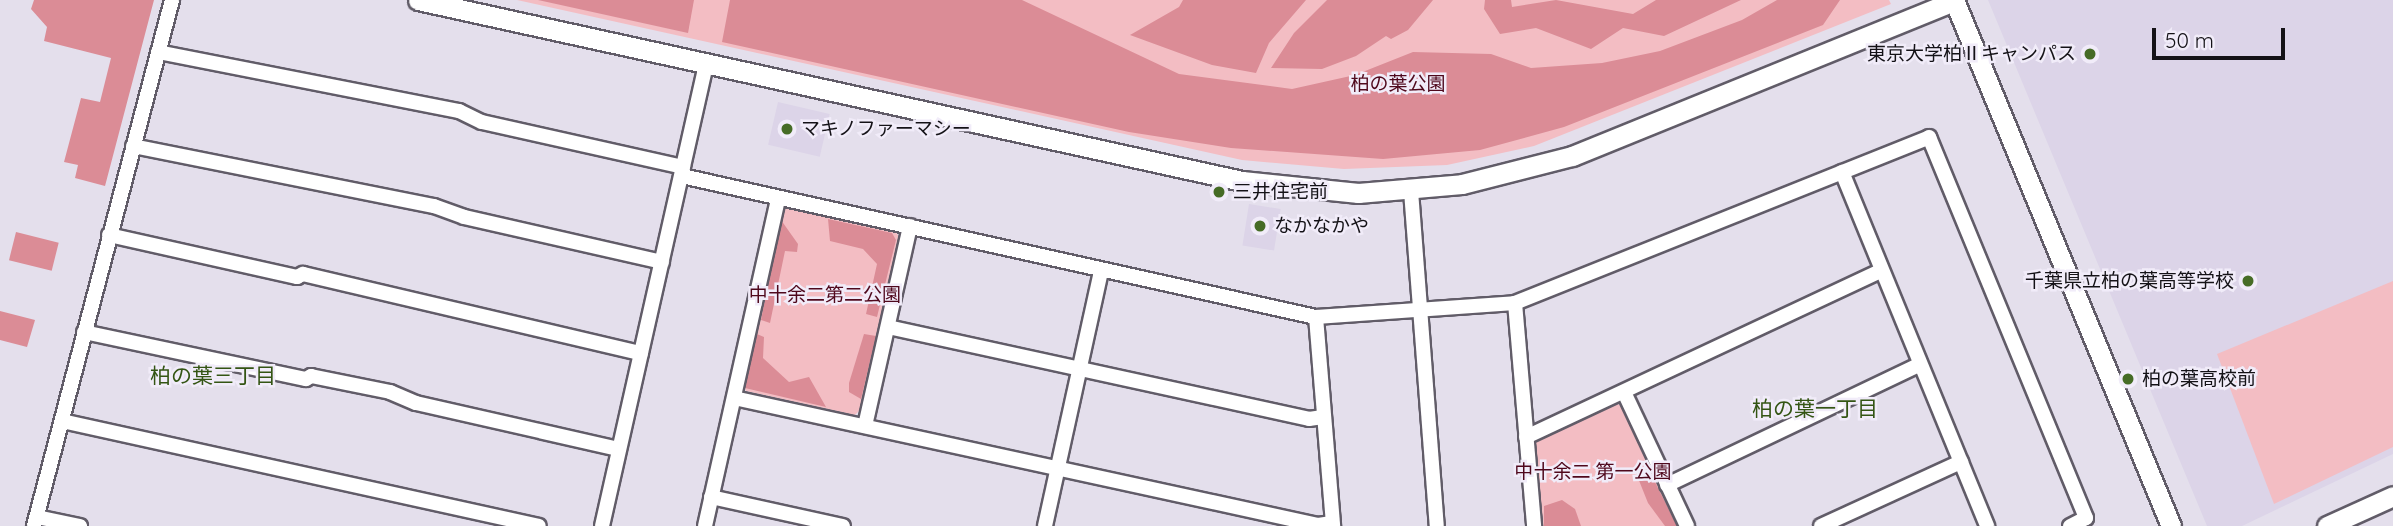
<!DOCTYPE html>
<html>
<head>
<meta charset="utf-8">
<style>
	body { margin:0 }
	#map { position:relative; width:2393px; height:526px; overflow:hidden; background:#e4dfec; font-family:Quicksand,"Noto Sans JP",sans-serif }
	div>[style] { position:absolute }
	.built>* { inset:0; background:#dcd4e8; transform-origin:0 0 }
	.green>* { inset:0; background:#f3bdc3 }
	.forest>* { inset:0; background:#db8c96; transform-origin:0 0 }
	.roads { filter:drop-shadow(2px 0 #615c68) drop-shadow(-2px 0 #615c68) drop-shadow(0 2px #615c68) drop-shadow(0 -2px #615c68) }
	.street>* { height:14px; margin:-7px; padding:0 7px; transform-origin:7px; border-radius:7px; background:#fff }
	.secondary>* { height:19px; margin:-9.5px; padding:0 9.5px; transform-origin:9.5px; border-radius:9.5px; background:#fff }
	.dots>* { width:19px; height:19px; translate:-50% -50%; box-sizing:border-box; border:4px solid #f1ecf9; border-radius:50% }
	span { translate:-50% -50%; white-space:nowrap; text-align:center; line-height:1.15; -webkit-text-stroke:5px #f1ecf9; paint-order:stroke }
	.poi-label { font-size:19px; color:#141217 }
	.right { translate:-100% -50%; text-align:right }
	.left { translate:0 -50%; text-align:left }
	.park-label { font-size:19px; color:#4f081c }
	.neighbourhood-label { font-size:21px; color:#345514 }
	.scale { position:absolute; left:2152px; top:28px; width:133px; height:32px; box-sizing:border-box; border:4px solid #141217; border-top:0; padding-left:9px; font-size:21px; line-height:24px; white-space:nowrap; color:#141217; -webkit-text-stroke:5px #f1ecf9; paint-order:stroke }
</style>
</head>
<body>
<div id="map">
	<div class="built">
		<i style="clip-path:polygon(1988px 0,2393px 0,2393px 454px,2242px 526px,2207px 526px)"></i>
		<i style="left:778px;top:102px;width:53px;height:44px;rotate:13deg"></i>
		<i style="left:1249px;top:204px;width:32px;height:42px;rotate:9deg"></i>
	</div>
	<div class="green">
		<i style="clip-path:polygon(517px 0,1889px 0,1891px 4px,1534px 146px,1447px 165px,1344px 169px,1242px 160px)"></i>
		<i style="clip-path:polygon(788px 208px,895px 231px,900px 238px,861px 409px,855px 415px,746px 391px,743px 384px,780px 212px)"></i>
		<i style="clip-path:polygon(2393px 281px,2393px 447px,2274px 504px,2217px 354px)"></i>
		<i style="clip-path:polygon(1614px 403px,1623px 406px,1678px 526px,1540px 526px,1533px 447px,1537px 438px)"></i>
	</div>
	<div class="forest">
		<i style="clip-path:polygon(34px 0,154px 0,105px 186px,75px 178px,78px 165px,64px 162px,81px 98px,100px 102px,111px 58px,44px 41px,47px 27px,31px 9px)"></i>
		<i style="clip-path:polygon(538px 0,694px 0,688px 33px)"></i>
		<i style="clip-path:polygon(730px 0,1022px 0,1179px 74px,1292px 89px,1355px 75px,1413px 52px,1491px 54px,1531px 68px,1602px 63px,1660px 51px,1742px 20px,1777px 0,1840px 0,1823px 25px,1564px 127px,1480px 150px,1383px 159px,1231px 148px,1129px 132px,722px 42px)"></i>
		<i style="clip-path:polygon(1183px 0,1306px 0,1269px 43px,1256px 73px,1212px 65px,1130px 35px,1179px 7px)"></i>
		<i style="clip-path:polygon(1327px 0,1433px 0,1408px 30px,1391px 39px,1386px 36px,1356px 56px,1322px 69px,1271px 68px,1294px 33px)"></i>
		<i style="clip-path:polygon(1485px 0,1511px 0,1512px 7px,1556px 0,1633px 14px,1656px 0,1741px 0,1664px 36px,1623px 28px,1591px 49px,1536px 28px,1500px 34px,1484px 9px)"></i>
		<i style="clip-path:polygon(828px 219px,892px 233px,896px 240px,877px 317px,866px 314px,877px 264px,863px 249px,830px 241px)"></i>
		<i style="clip-path:polygon(781px 220px,798px 244px,797px 252px,785px 251px,770px 323px,761px 320px)"></i>
		<i style="left:16px;top:232px;width:44px;height:29px;rotate:14deg"></i>
		<i style="clip-path:polygon(0 311px,35px 320px,27px 347px,0 340px)"></i>
		<i style="clip-path:polygon(752px 332px,764px 337px,763px 358px,789px 382px,809px 377px,826px 407px,745px 388px,740px 375px)"></i>
		<i style="clip-path:polygon(864px 334px,876px 336px,861px 399px,849px 392px,849px 383px)"></i>
		<i style="clip-path:polygon(1648px 468px,1677px 526px,1665px 526px,1648px 503px,1638px 478px)"></i>
		<i style="clip-path:polygon(1562px 500px,1575px 509px,1581px 526px,1544px 526px,1544px 506px)"></i>
	</div>
	<div class="roads">
		<div class="street">
			<i style="left:158px;top:52px;width:307px;rotate:11.1deg"></i>
			<i style="left:459px;top:111px;width:25px;rotate:26deg"></i>
			<i style="left:482px;top:122px;width:206px;rotate:12.6deg"></i>
			<i style="left:133px;top:146px;width:307px;rotate:11.3deg"></i>
			<i style="left:434px;top:206px;width:32px;rotate:20deg"></i>
			<i style="left:464px;top:217px;width:203px;rotate:12.8deg"></i>
			<i style="left:1842px;top:172px;width:383px;rotate:67.7deg"></i>
			<i style="left:682px;top:176px;width:649px;rotate:12.54deg"></i>
			<i style="left:1316px;top:317px;width:199px;rotate:-4deg"></i>
			<i style="left:1515px;top:303px;width:446px;rotate:-21.8deg"></i>
			<i style="left:1929px;top:137px;width:412px;rotate:67.6deg"></i>
			<i style="left:2086px;top:518px;width:18px;rotate:153deg"></i>
			<i style="left:1411px;top:191px;width:336px;rotate:85.6deg"></i>
			<i style="left:109px;top:235px;width:193px;rotate:12.6deg"></i>
			<i style="left:297px;top:277px;width:7px;rotate:-27deg"></i>
			<i style="left:303px;top:274px;width:347px;rotate:13.2deg"></i>
			<i style="left:1515px;top:303px;width:224px;rotate:85.1deg"></i>
			<i style="left:1316px;top:317px;width:210px;rotate:85.3deg"></i>
			<i style="left:888px;top:327px;width:431px;rotate:12.3deg"></i>
			<i style="left:1309px;top:419px;width:14px;rotate:-8deg"></i>
			<i style="left:84px;top:332px;width:227px;rotate:12deg"></i>
			<i style="left:306px;top:379px;width:6px;rotate:-31deg"></i>
			<i style="left:311px;top:376px;width:81px;rotate:11.4deg"></i>
			<i style="left:390px;top:392px;width:28px;rotate:23deg"></i>
			<i style="left:416px;top:403px;width:208px;rotate:12.8deg"></i>
			<i style="left:1624px;top:392px;width:148px;rotate:64.8deg"></i>
			<i style="left:734px;top:398px;width:598px;rotate:12.27deg"></i>
			<i style="left:1318px;top:525px;width:14px;rotate:-8deg"></i>
			<i style="left:62px;top:421px;width:488px;rotate:12.4deg"></i>
			<i style="left:865px;top:426px;width:205px;rotate:-77.3deg"></i>
			<i style="left:1526px;top:437px;width:391px;rotate:-25.1deg"></i>
			<i style="left:1667px;top:485px;width:279px;rotate:-25.5deg"></i>
			<i style="left:711px;top:497px;width:135px;rotate:12.4deg"></i>
			<i style="left:37px;top:517px;width:44px;rotate:11.8deg"></i>
			<i style="left:34px;top:526px;width:544px;rotate:-75.3deg"></i>
			<i style="left:602px;top:526px;width:474px;rotate:-77.3deg"></i>
			<i style="left:705px;top:526px;width:335px;rotate:-77.4deg"></i>
			<i style="left:1045px;top:526px;width:261px;rotate:-77.6deg"></i>
			<i style="left:1821px;top:526px;width:154px;rotate:-24.6deg"></i>
		</div>
		<div class="secondary">
			<i style="left:418px;top:0;width:844px;rotate:12.39deg"></i>
			<i style="left:1242px;top:181px;width:117px;rotate:5.9deg"></i>
			<i style="left:1358px;top:193px;width:104px;rotate:-4.9deg"></i>
			<i style="left:1462px;top:184px;width:114px;rotate:-14.3deg"></i>
			<i style="left:1572px;top:156px;width:412px;rotate:-22.1deg"></i>
			<i style="left:1954px;top:0;width:569px;rotate:67.58deg"></i>
			<i style="left:2327px;top:526px;width:72px;rotate:-24.4deg"></i>
		</div>
	</div>
	<div class="dots">
		<i style="left:2090px;top:54px;background:#466c26"></i>
		<i style="left:787px;top:129px;background:#466c26"></i>
		<i style="left:1219px;top:192px;background:#466c26"></i>
		<i style="left:1260px;top:226px;background:#466c26"></i>
		<i style="left:2248px;top:281px;background:#466c26"></i>
		<i style="left:2128px;top:379px;background:#466c26"></i>
	</div>
	<div class="poi-label">
		<span class="right" style="left:2076px;top:54px">東京大学柏Ⅱキャンパス</span>
		<span class="left" style="left:801px;top:129px">マキノファーマシー</span>
		<span class="left" style="left:1233px;top:192px">三井住宅前</span>
		<span class="left" style="left:1274px;top:226px">なかなかや</span>
		<span class="right" style="left:2234px;top:281px">千葉県立柏の葉高等学校</span>
		<span class="left" style="left:2142px;top:379px">柏の葉高校前</span>
	</div>
	<div class="park-label">
		<span style="left:1398px;top:84px">柏の葉公園</span>
		<span style="left:825px;top:295px">中十余二第二公園</span>
		<span style="left:1593px;top:472px">中十余二 第一公園</span>
	</div>
	<div class="neighbourhood-label">
		<span style="left:213px;top:375px">柏の葉三丁目</span>
		<span style="left:1815px;top:408px">柏の葉一丁目</span>
	</div>
	<div class="scale">50 m</div>
</div>
</body>
</html>
